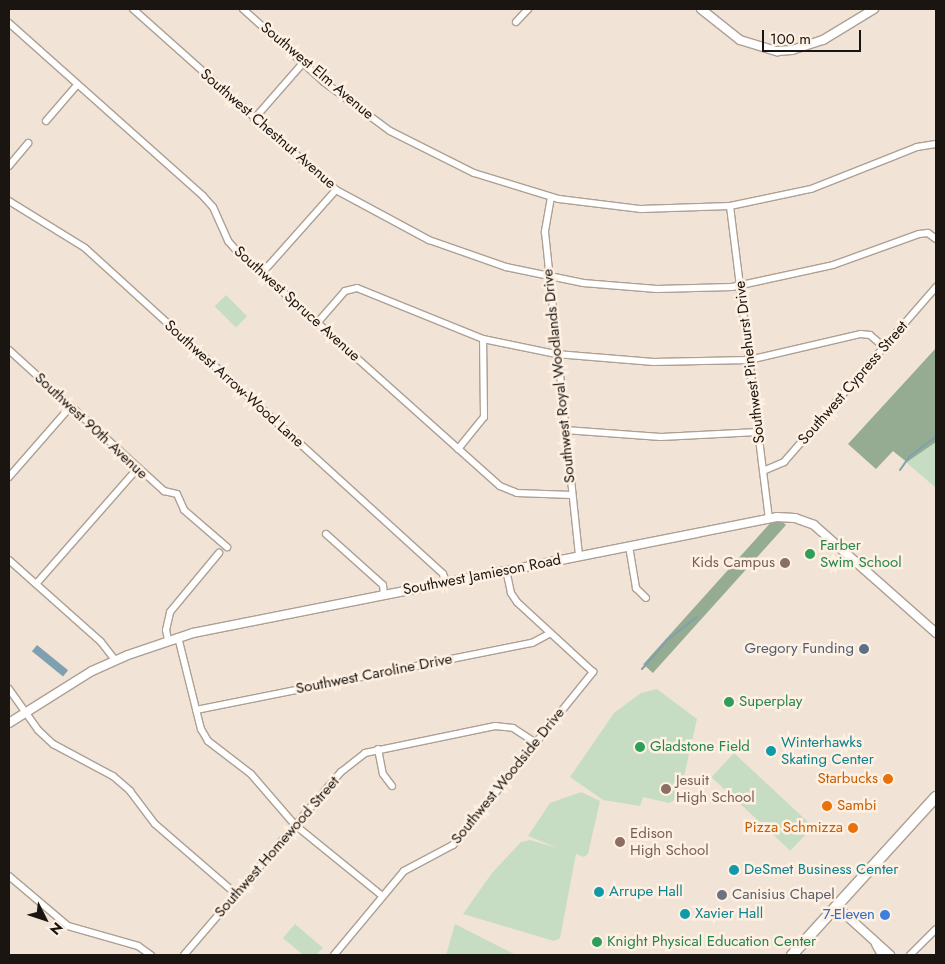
<!DOCTYPE html>
<html>
<head>
<meta charset="utf-8">
<style>
	body { margin:0 }
	#map { position:relative; width:945px; height:964px; overflow:hidden; background:#f1e3d5; font-family:Jost,sans-serif }
	div>[style] { position:absolute }
	.green>* { inset:0; background:#c7ddc3; transform-origin:0 0 }
	.forest>* { inset:0; background:#96ac92; transform-origin:0 0 }
	.water>* { inset:0; background:#7ea0b0; transform-origin:0 0 }
	.stream>* { height:2px; margin:-1px; padding:0 1px; transform-origin:1px; border-radius:1px; background:#7ea0b0 }
	.roads { filter:drop-shadow(1px 0 #ada093) drop-shadow(-1px 0 #ada093) drop-shadow(0 1px #ada093) drop-shadow(0 -1px #ada093) }
	.minor>* { height:6px; margin:-3px; padding:0 3px; transform-origin:3px; border-radius:3px; background:#fff }
	.tertiary>* { height:8px; margin:-4px; padding:0 4px; transform-origin:4px; border-radius:4px; background:#fff }
	.primary>* { height:10px; margin:-5px; padding:0 5px; transform-origin:5px; border-radius:5px; background:#fff }
	.dots>* { width:14px; height:14px; translate:-50% -50%; box-sizing:border-box; border:2px solid #fef0e2; border-radius:50% }
	span { translate:-50% -50%; white-space:nowrap; text-align:center; line-height:1.15; -webkit-text-stroke:5px #fef0e2; paint-order:stroke }
	.street-label { font-size:15px; color:#1a1510 }
	.leisure-label { font-size:15px; color:#27864d }
	.left { translate:0 -50%; text-align:left }
	.education-label { font-size:15px; color:#785e54 }
	.right { translate:-100% -50%; text-align:right }
	.service-label { font-size:15px; color:#4e5e75 }
	.culture-label { font-size:15px; color:#0d838f }
	.food-label { font-size:15px; color:#c56008 }
	.worship-label { font-size:15px; color:#5b616d }
	.shop-label { font-size:15px; color:#366cbe }
	.frame { position:absolute; inset:0; border:10px solid #1a1510; pointer-events:none }
	.north { position:absolute; left:20px; top:894px; width:50px; height:50px; -webkit-text-stroke:4px #fef0e2; paint-order:stroke; rotate:131deg; font-size:14px; font-weight:700; line-height:20px; text-align:center; color:#1a1510 }
	.north::after { content:''; display:block; margin:auto; width:18px; height:22px; background:#1a1510; clip-path:polygon(50% 0,100% 100%,50% 72%,0 100%) }
	.scale { position:absolute; left:762px; top:30px; width:99px; height:22px; box-sizing:border-box; border:2px solid #1a1510; border-top:0; padding-left:6px; font-size:15px; line-height:18px; white-space:nowrap; color:#1a1510; -webkit-text-stroke:4px #fef0e2; paint-order:stroke }
</style>
</head>
<body>
<div id="map">
	<div class="green">
		<i style="left:226px;top:295px;width:30px;height:16px;rotate:45deg"></i>
		<i style="clip-path:polygon(936px 403px,936px 488px,893px 451px)"></i>
		<i style="clip-path:polygon(657px 689px,697px 719px,684px 776px,681px 775px,674px 800px,669px 803px,643px 797px,640px 806px,603px 800px,570px 777px,614px 713px,641px 693px)"></i>
		<i style="left:734px;top:753px;width:108px;height:33px;rotate:43deg"></i>
		<i style="clip-path:polygon(581px 792px,600px 801px,588px 854px,584px 857px,576px 854px,560px 938px,554px 941px,463px 914px,492px 873px,521px 842px,530px 840px,558px 848px,528px 836px,550px 803px)"></i>
		<i style="clip-path:polygon(295px 924px,323px 948px,316px 955px,303px 955px,283px 938px)"></i>
		<i style="clip-path:polygon(455px 924px,516px 955px,446px 955px)"></i>
	</div>
	<div class="forest">
		<i style="clip-path:polygon(936px 348px,936px 442px,907px 462px,893px 451px,876px 469px,848px 444px)"></i>
		<i style="left:786px;top:525px;width:199px;height:13px;rotate:132deg"></i>
	</div>
	<div class="water">
		<i style="left:37px;top:645px;width:40px;height:8px;rotate:39deg"></i>
	</div>
	<div class="stream">
		<i style="left:900px;top:470px;width:16px;rotate:-55deg"></i>
		<i style="left:909px;top:457px;width:34px;rotate:-37deg"></i>
		<i style="left:642px;top:669px;width:37px;rotate:-49deg"></i>
		<i style="left:666px;top:641px;width:39px;rotate:-38deg"></i>
	</div>
	<div class="roads">
		<div class="minor">
			<i style="left:133px;top:9px;width:272px;rotate:41.7deg"></i>
			<i style="left:336px;top:190px;width:106px;rotate:28.3deg"></i>
			<i style="left:429px;top:240px;width:82px;rotate:19.3deg"></i>
			<i style="left:506px;top:267px;width:79px;rotate:11.7deg"></i>
			<i style="left:583px;top:283px;width:74px;rotate:4.6deg"></i>
			<i style="left:657px;top:289px;width:75px;rotate:-1.5deg"></i>
			<i style="left:732px;top:287px;width:103px;rotate:-12.3deg"></i>
			<i style="left:833px;top:265px;width:91px;rotate:-19.8deg"></i>
			<i style="left:919px;top:234px;width:9px;rotate:-6deg"></i>
			<i style="left:928px;top:233px;width:10px;rotate:37deg"></i>
			<i style="left:243px;top:9px;width:109px;rotate:42deg"></i>
			<i style="left:324px;top:82px;width:82px;rotate:36.6deg"></i>
			<i style="left:390px;top:131px;width:94px;rotate:26.6deg"></i>
			<i style="left:474px;top:173px;width:89px;rotate:17deg"></i>
			<i style="left:559px;top:199px;width:83px;rotate:7deg"></i>
			<i style="left:641px;top:209px;width:89px;rotate:-1.9deg"></i>
			<i style="left:730px;top:206px;width:83px;rotate:-11.9deg"></i>
			<i style="left:811px;top:189px;width:114px;rotate:-21.6deg"></i>
			<i style="left:917px;top:147px;width:19px;rotate:-9deg"></i>
			<i style="left:516px;top:22px;width:18px;rotate:-47deg"></i>
			<i style="left:9px;top:23px;width:260px;rotate:41.7deg"></i>
			<i style="left:203px;top:196px;width:15px;rotate:48deg"></i>
			<i style="left:213px;top:207px;width:37px;rotate:66deg"></i>
			<i style="left:228px;top:241px;width:12px;rotate:48deg"></i>
			<i style="left:236px;top:250px;width:354px;rotate:41.8deg"></i>
			<i style="left:500px;top:486px;width:18px;rotate:22deg"></i>
			<i style="left:517px;top:493px;width:55px;rotate:2.1deg"></i>
			<i style="left:254px;top:119px;width:74px;rotate:-48.8deg"></i>
			<i style="left:46px;top:121px;width:48px;rotate:-49.3deg"></i>
			<i style="left:9px;top:166px;width:30px;rotate:-50deg"></i>
			<i style="left:551px;top:197px;width:36px;rotate:100deg"></i>
			<i style="left:545px;top:232px;width:326px;rotate:84deg"></i>
			<i style="left:9px;top:201px;width:89px;rotate:31.7deg"></i>
			<i style="left:85px;top:248px;width:484px;rotate:42.3deg"></i>
			<i style="left:443px;top:574px;width:8px;rotate:67deg"></i>
			<i style="left:730px;top:206px;width:314px;rotate:82.9deg"></i>
			<i style="left:263px;top:272px;width:110px;rotate:-48.3deg"></i>
			<i style="left:318px;top:322px;width:41px;rotate:-48.9deg"></i>
			<i style="left:345px;top:291px;width:12px;rotate:-14deg"></i>
			<i style="left:357px;top:288px;width:136px;rotate:22deg"></i>
			<i style="left:483px;top:339px;width:75px;rotate:11.6deg"></i>
			<i style="left:556px;top:354px;width:98px;rotate:4.7deg"></i>
			<i style="left:654px;top:362px;width:95px;rotate:-1.2deg"></i>
			<i style="left:749px;top:360px;width:115px;rotate:-13.1deg"></i>
			<i style="left:861px;top:334px;width:9px;rotate:6deg"></i>
			<i style="left:870px;top:335px;width:18px;rotate:41deg"></i>
			<i style="left:9px;top:350px;width:210px;rotate:42.3deg"></i>
			<i style="left:164px;top:491px;width:13px;rotate:13deg"></i>
			<i style="left:177px;top:494px;width:17px;rotate:66deg"></i>
			<i style="left:184px;top:510px;width:57px;rotate:40.7deg"></i>
			<i style="left:565px;top:430px;width:96px;rotate:4.2deg"></i>
			<i style="left:661px;top:437px;width:97px;rotate:-3deg"></i>
			<i style="left:458px;top:449px;width:41px;rotate:-50.9deg"></i>
			<i style="left:484px;top:417px;width:78px;rotate:-90.7deg"></i>
			<i style="left:763px;top:471px;width:23px;rotate:-23deg"></i>
			<i style="left:784px;top:462px;width:232px;rotate:-49deg"></i>
			<i style="left:9px;top:477px;width:93px;rotate:-48.9deg"></i>
			<i style="left:326px;top:534px;width:76px;rotate:41.8deg"></i>
			<i style="left:383px;top:585px;width:9px;rotate:84deg"></i>
			<i style="left:629px;top:546px;width:43px;rotate:80.5deg"></i>
			<i style="left:636px;top:588px;width:14px;rotate:45deg"></i>
			<i style="left:9px;top:560px;width:123px;rotate:41.7deg"></i>
			<i style="left:101px;top:642px;width:23px;rotate:52deg"></i>
			<i style="left:36px;top:584px;width:153px;rotate:-48.7deg"></i>
			<i style="left:178px;top:637px;width:95px;rotate:76deg"></i>
			<i style="left:201px;top:729px;width:14px;rotate:60deg"></i>
			<i style="left:208px;top:741px;width:54px;rotate:37.5deg"></i>
			<i style="left:251px;top:774px;width:67px;rotate:49.2deg"></i>
			<i style="left:295px;top:825px;width:111px;rotate:39.1deg"></i>
			<i style="left:168px;top:640px;width:10px;rotate:-101deg"></i>
			<i style="left:166px;top:630px;width:18px;rotate:-77deg"></i>
			<i style="left:170px;top:612px;width:77px;rotate:-50.3deg"></i>
			<i style="left:9px;top:689px;width:50px;rotate:54.7deg"></i>
			<i style="left:38px;top:730px;width:21px;rotate:43deg"></i>
			<i style="left:53px;top:744px;width:68px;rotate:28.1deg"></i>
			<i style="left:113px;top:776px;width:23px;rotate:41deg"></i>
			<i style="left:130px;top:791px;width:41px;rotate:52.9deg"></i>
			<i style="left:155px;top:824px;width:107px;rotate:40.8deg"></i>
			<i style="left:196px;top:710px;width:343px;rotate:-11.3deg"></i>
			<i style="left:532px;top:643px;width:21px;rotate:-28deg"></i>
			<i style="left:378px;top:749px;width:25px;rotate:79deg"></i>
			<i style="left:383px;top:774px;width:15px;rotate:53deg"></i>
			<i style="left:9px;top:876px;width:77px;rotate:40.3deg"></i>
			<i style="left:68px;top:926px;width:73px;rotate:15.9deg"></i>
			<i style="left:138px;top:946px;width:16px;rotate:35deg"></i>
			<i style="left:184px;top:955px;width:241px;rotate:-49.4deg"></i>
			<i style="left:341px;top:772px;width:31px;rotate:-38deg"></i>
			<i style="left:365px;top:753px;width:133px;rotate:-11.7deg"></i>
			<i style="left:495px;top:726px;width:18px;rotate:6deg"></i>
			<i style="left:513px;top:728px;width:27px;rotate:33deg"></i>
			<i style="left:334px;top:955px;width:109px;rotate:-50.2deg"></i>
			<i style="left:404px;top:871px;width:55px;rotate:-28deg"></i>
			<i style="left:453px;top:845px;width:223px;rotate:-51deg"></i>
			<i style="left:593px;top:672px;width:103px;rotate:-137.4deg"></i>
			<i style="left:517px;top:602px;width:11px;rotate:-124deg"></i>
			<i style="left:511px;top:593px;width:24px;rotate:-102deg"></i>
			<i style="left:910px;top:955px;width:37px;rotate:-45deg"></i>
		</div>
		<div class="tertiary">
			<i style="left:701px;top:9px;width:50px;rotate:38.5deg"></i>
			<i style="left:740px;top:40px;width:39px;rotate:17deg"></i>
			<i style="left:777px;top:51px;width:15px;rotate:-4deg"></i>
			<i style="left:792px;top:50px;width:33px;rotate:-18deg"></i>
			<i style="left:823px;top:40px;width:60px;rotate:-31.3deg"></i>
			<i style="left:9px;top:723px;width:98px;rotate:-32.1deg"></i>
			<i style="left:92px;top:671px;width:39px;rotate:-24deg"></i>
			<i style="left:128px;top:655px;width:69px;rotate:-18.7deg"></i>
			<i style="left:193px;top:633px;width:595px;rotate:-11.23deg"></i>
			<i style="left:777px;top:517px;width:18px;rotate:3deg"></i>
			<i style="left:795px;top:518px;width:20px;rotate:20deg"></i>
			<i style="left:814px;top:525px;width:163px;rotate:41.5deg"></i>
			<i style="left:836px;top:906px;width:73px;rotate:42.2deg"></i>
			<i style="left:876px;top:944px;width:13px;rotate:61deg"></i>
		</div>
		<div class="primary">
			<i style="left:792px;top:955px;width:214px;rotate:-47.7deg"></i>
		</div>
	</div>
	<div class="dots">
		<i style="left:810px;top:554px;background:#2e9e5b"></i>
		<i style="left:785px;top:563px;background:#8d6e63"></i>
		<i style="left:864px;top:649px;background:#5c6f8a"></i>
		<i style="left:729px;top:702px;background:#2e9e5b"></i>
		<i style="left:640px;top:747px;background:#2e9e5b"></i>
		<i style="left:771px;top:751px;background:#0f9aa8"></i>
		<i style="left:888px;top:779px;background:#e8710a"></i>
		<i style="left:666px;top:789px;background:#8d6e63"></i>
		<i style="left:827px;top:806px;background:#e8710a"></i>
		<i style="left:853px;top:828px;background:#e8710a"></i>
		<i style="left:620px;top:842px;background:#8d6e63"></i>
		<i style="left:734px;top:870px;background:#0f9aa8"></i>
		<i style="left:599px;top:892px;background:#0f9aa8"></i>
		<i style="left:722px;top:895px;background:#6b7280"></i>
		<i style="left:685px;top:914px;background:#0f9aa8"></i>
		<i style="left:885px;top:915px;background:#3f7fe0"></i>
		<i style="left:597px;top:942px;background:#2e9e5b"></i>
	</div>
	<div class="street-label">
		<span style="left:317px;top:71px;rotate:40deg">Southwest Elm Avenue</span>
		<span style="left:268px;top:129px;rotate:41deg">Southwest Chestnut Avenue</span>
		<span style="left:297px;top:304px;rotate:42deg">Southwest Spruce Avenue</span>
		<span style="left:750px;top:362px;rotate:-97deg">Southwest Pinehurst Drive</span>
		<span style="left:559px;top:376px;rotate:-96deg">Southwest Royal Woodlands Drive</span>
		<span style="left:853px;top:383px;rotate:-49deg">Southwest Cypress Street</span>
		<span style="left:234px;top:384px;rotate:42deg">Southwest Arrow-Wood Lane</span>
		<span style="left:91px;top:426px;rotate:43deg">Southwest 90th Avenue</span>
		<span style="left:482px;top:575px;rotate:-11deg">Southwest Jamieson Road</span>
		<span style="left:374px;top:674px;rotate:-11deg">Southwest Caroline Drive</span>
		<span style="left:508px;top:776px;rotate:-51deg">Southwest Woodside Drive</span>
		<span style="left:277px;top:847px;rotate:-49deg">Southwest Homewood Street</span>
	</div>
	<div class="leisure-label">
		<span class="left" style="left:820px;top:554px">Farber<br>Swim School</span>
		<span class="left" style="left:739px;top:702px">Superplay</span>
		<span class="left" style="left:650px;top:747px">Gladstone Field</span>
		<span class="left" style="left:607px;top:942px">Knight Physical Education Center</span>
	</div>
	<div class="education-label">
		<span class="right" style="left:775px;top:563px">Kids Campus</span>
		<span class="left" style="left:676px;top:789px">Jesuit<br>High School</span>
		<span class="left" style="left:630px;top:842px">Edison<br>High School</span>
	</div>
	<div class="service-label">
		<span class="right" style="left:854px;top:649px">Gregory Funding</span>
	</div>
	<div class="culture-label">
		<span class="left" style="left:781px;top:751px">Winterhawks<br>Skating Center</span>
		<span class="left" style="left:744px;top:870px">DeSmet Business Center</span>
		<span class="left" style="left:609px;top:892px">Arrupe Hall</span>
		<span class="left" style="left:695px;top:914px">Xavier Hall</span>
	</div>
	<div class="food-label">
		<span class="right" style="left:878px;top:779px">Starbucks</span>
		<span class="left" style="left:837px;top:806px">Sambi</span>
		<span class="right" style="left:843px;top:828px">Pizza Schmizza</span>
	</div>
	<div class="worship-label">
		<span class="left" style="left:732px;top:895px">Canisius Chapel</span>
	</div>
	<div class="shop-label">
		<span class="right" style="left:875px;top:915px">7-Eleven</span>
	</div>
	<div class="frame"></div>
	<div class="north">N</div>
	<div class="scale">100 m</div>
</div>
</body>
</html>
